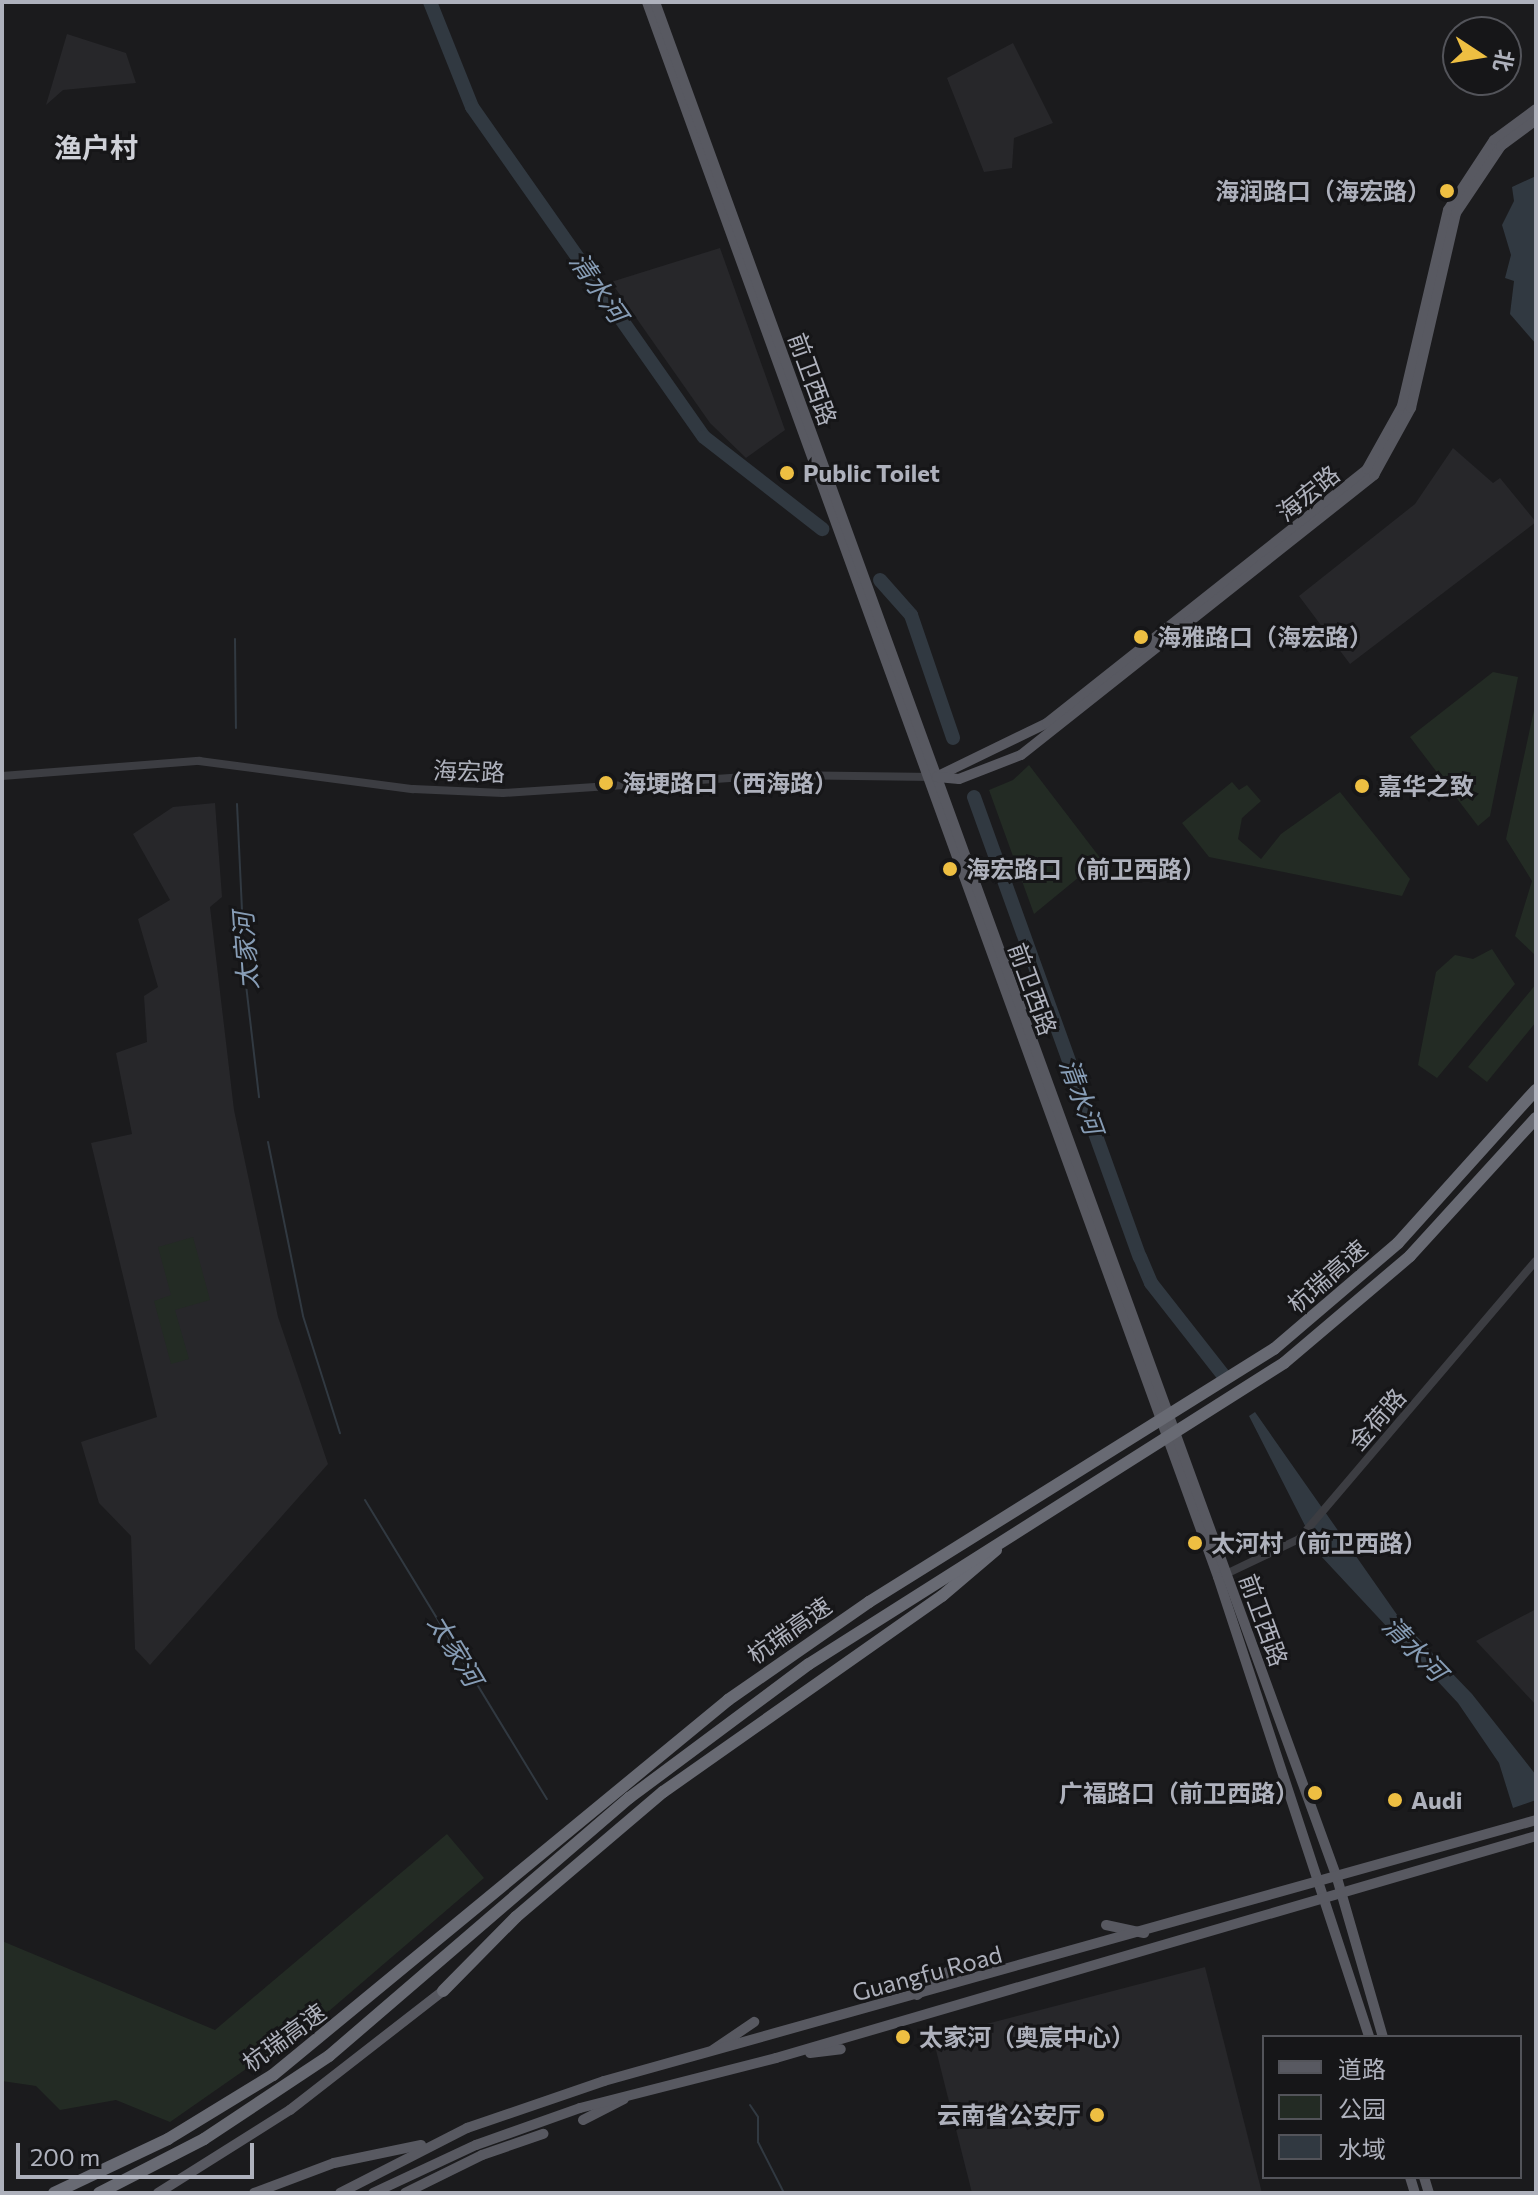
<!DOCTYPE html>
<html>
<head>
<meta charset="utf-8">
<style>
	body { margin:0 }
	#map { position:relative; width:1538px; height:2195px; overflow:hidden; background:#1b1b1d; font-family:Commissioner,"Noto Sans SC",sans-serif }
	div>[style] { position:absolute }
	.built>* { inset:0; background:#27272a }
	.green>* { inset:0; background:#232b24 }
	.water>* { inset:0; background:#313941 }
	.stream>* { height:2px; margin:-1px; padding:0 1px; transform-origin:1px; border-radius:1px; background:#313941 }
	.river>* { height:14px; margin:-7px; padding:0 7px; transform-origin:7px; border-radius:7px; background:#313941 }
	.minor>* { height:8px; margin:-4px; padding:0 4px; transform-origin:4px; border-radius:4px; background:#3c3d42 }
	.major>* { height:10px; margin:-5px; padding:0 5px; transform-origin:5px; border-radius:5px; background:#585961 }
	.highway>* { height:12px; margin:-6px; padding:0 6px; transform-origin:6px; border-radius:6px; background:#686a73 }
	.highway-bridge>* { height:12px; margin:-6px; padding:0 6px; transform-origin:6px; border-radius:6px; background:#686a73 }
	.dots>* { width:22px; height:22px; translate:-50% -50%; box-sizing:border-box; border:4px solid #161618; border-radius:50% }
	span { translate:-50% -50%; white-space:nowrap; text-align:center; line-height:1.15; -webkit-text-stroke:6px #161618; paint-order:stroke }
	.poi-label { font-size:24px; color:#aeb1bc; font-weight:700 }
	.right { translate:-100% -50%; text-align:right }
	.left { translate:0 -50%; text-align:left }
	.street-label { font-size:24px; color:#aeb1bc }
	.water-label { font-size:26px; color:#879db6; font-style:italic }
	.quarter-label { font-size:28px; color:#cfd1d8; font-weight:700 }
	.frame { position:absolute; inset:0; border:4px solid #aeb1bc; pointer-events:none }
	.legend { position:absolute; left:1262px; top:2035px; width:260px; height:144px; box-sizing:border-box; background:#161618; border:2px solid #53545a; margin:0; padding:10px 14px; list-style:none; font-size:24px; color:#aeb1bc }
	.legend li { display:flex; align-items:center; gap:16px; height:40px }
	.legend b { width:40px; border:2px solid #53545a }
	.north { position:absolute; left:1442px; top:16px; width:80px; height:80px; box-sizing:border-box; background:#161618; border:2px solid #53545a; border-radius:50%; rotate:102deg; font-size:22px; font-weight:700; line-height:32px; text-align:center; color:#aeb1bc }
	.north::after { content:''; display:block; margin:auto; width:28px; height:36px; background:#eebf42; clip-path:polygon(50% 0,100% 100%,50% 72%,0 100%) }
	.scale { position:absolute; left:16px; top:2143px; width:238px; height:36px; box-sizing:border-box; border:4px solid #aeb1bc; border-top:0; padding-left:10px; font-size:24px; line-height:28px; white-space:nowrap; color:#aeb1bc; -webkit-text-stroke:6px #161618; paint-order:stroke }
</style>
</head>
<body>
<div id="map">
	<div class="built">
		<i style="clip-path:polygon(67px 34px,126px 53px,136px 83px,63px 90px,46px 105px)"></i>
		<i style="clip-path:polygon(1013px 43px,1053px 123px,1014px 138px,1012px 168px,984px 172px,947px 78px)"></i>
		<i style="clip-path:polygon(720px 248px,785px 430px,746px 458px,710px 423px,611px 282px)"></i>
		<i style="clip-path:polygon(1453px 448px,1493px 483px,1500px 478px,1536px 522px,1350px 664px,1299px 596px,1415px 504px)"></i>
		<i style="clip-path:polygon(215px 803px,222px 897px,210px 907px,234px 1110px,278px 1317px,328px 1464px,150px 1665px,135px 1649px,131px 1536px,99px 1503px,81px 1442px,157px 1417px,91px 1143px,132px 1134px,116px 1053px,147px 1042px,144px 996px,158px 987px,138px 919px,170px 900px,133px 834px,173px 807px)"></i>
		<i style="clip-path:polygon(1536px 1609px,1536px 1705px,1476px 1641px)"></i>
		<i style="clip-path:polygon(1205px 1967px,1262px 2193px,972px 2193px,933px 2038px)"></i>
	</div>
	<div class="green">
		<i style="clip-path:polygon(1493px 672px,1518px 677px,1490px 816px,1478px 826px,1410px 737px)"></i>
		<i style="clip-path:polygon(1536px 701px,1536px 956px,1515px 936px,1532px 881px,1506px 839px)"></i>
		<i style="clip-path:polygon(1029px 765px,1101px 859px,1034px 914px,989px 790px,1013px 780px)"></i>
		<i style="clip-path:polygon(1232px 782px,1239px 790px,1247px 785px,1261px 801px,1242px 818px,1238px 839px,1261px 859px,1281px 834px,1340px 792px,1410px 879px,1402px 896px,1209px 857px,1182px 823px)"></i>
		<i style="clip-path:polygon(1492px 949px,1515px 984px,1437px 1078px,1418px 1065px,1436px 972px,1455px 955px,1473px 959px)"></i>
		<i style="clip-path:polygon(1536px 984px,1536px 1022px,1487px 1082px,1468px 1067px)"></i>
		<i style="clip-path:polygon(193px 1237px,210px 1300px,175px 1310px,189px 1359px,171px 1364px,154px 1301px,171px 1295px,158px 1247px)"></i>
		<i style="clip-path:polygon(447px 1834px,484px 1878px,329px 2011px,170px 2122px,116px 2100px,60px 2110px,36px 2086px,2px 2081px,2px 1941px,215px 2030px)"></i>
	</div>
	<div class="water">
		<i style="clip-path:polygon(1536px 176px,1536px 344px,1510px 314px,1514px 281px,1505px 278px,1511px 255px,1502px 225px,1514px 201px,1512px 187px)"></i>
		<i style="clip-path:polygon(1255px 1412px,1400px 1619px,1472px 1694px,1536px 1775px,1536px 1800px,1513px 1808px,1499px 1763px,1458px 1703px,1320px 1555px,1249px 1416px)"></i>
	</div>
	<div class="stream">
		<i style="left:235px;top:639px;width:89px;rotate:89.4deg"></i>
		<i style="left:237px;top:804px;width:172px;rotate:87.3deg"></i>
		<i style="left:245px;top:976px;width:122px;rotate:83.4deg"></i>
		<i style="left:268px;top:1142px;width:177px;rotate:78.6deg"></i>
		<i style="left:303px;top:1316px;width:123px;rotate:72.5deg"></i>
		<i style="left:365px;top:1500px;width:350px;rotate:58.7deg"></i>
		<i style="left:750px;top:2105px;width:14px;rotate:56deg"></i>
		<i style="left:758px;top:2117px;width:25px;rotate:90deg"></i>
		<i style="left:758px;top:2142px;width:57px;rotate:63deg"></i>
	</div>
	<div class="river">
		<i style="left:430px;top:2px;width:113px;rotate:68.2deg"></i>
		<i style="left:472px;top:107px;width:403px;rotate:54.9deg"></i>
		<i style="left:704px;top:437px;width:150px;rotate:37.9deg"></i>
		<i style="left:880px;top:580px;width:47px;rotate:48.5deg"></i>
		<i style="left:911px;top:615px;width:130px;rotate:71.1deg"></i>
		<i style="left:974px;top:797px;width:489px;rotate:70.2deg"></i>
		<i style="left:1140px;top:1257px;width:28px;rotate:67deg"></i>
		<i style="left:1151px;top:1283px;width:118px;rotate:51.9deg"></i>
	</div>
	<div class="minor">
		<i style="left:2px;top:776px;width:198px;rotate:-4.4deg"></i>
		<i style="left:199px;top:761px;width:216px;rotate:7.5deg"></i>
		<i style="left:413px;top:789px;width:90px;rotate:2.5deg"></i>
		<i style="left:503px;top:793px;width:275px;rotate:-3.8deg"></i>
		<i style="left:777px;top:775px;width:157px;rotate:0.7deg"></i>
		<i style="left:1226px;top:1574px;width:81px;rotate:-25.6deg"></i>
		<i style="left:1299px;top:1539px;width:365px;rotate:-49.6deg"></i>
	</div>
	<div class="major">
		<i style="left:647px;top:2px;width:1675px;rotate:70.07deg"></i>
		<i style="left:1218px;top:1577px;width:484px;rotate:71.8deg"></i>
		<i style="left:655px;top:2px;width:1996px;rotate:70.02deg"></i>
		<i style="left:1337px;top:1878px;width:166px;rotate:73.9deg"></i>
		<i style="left:936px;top:777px;width:123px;rotate:-25.9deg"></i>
		<i style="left:1047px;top:723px;width:409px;rotate:-38.4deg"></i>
		<i style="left:1367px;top:469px;width:72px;rotate:-60.9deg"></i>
		<i style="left:1402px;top:406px;width:201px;rotate:-76.8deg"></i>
		<i style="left:1448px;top:210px;width:84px;rotate:-56.7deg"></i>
		<i style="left:1494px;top:140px;width:52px;rotate:-36.4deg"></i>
		<i style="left:937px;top:777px;width:22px;rotate:5deg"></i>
		<i style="left:959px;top:779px;width:66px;rotate:-21.2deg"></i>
		<i style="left:1021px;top:755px;width:451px;rotate:-38.4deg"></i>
		<i style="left:1374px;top:475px;width:77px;rotate:-61.1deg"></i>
		<i style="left:1411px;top:408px;width:200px;rotate:-77deg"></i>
		<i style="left:1456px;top:213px;width:81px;rotate:-56.1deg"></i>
		<i style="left:1501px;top:146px;width:44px;rotate:-36.6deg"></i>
		<i style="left:1106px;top:1925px;width:39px;rotate:12deg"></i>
		<i style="left:917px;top:1995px;width:50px;rotate:-36.9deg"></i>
		<i style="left:713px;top:2050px;width:50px;rotate:-34.3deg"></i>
		<i style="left:810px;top:2053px;width:31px;rotate:-7deg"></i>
		<i style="left:583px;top:2120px;width:46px;rotate:-27.1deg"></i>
		<i style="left:1410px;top:2177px;width:17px;rotate:73deg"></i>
		<i style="left:1424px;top:2177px;width:17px;rotate:73deg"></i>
		<i style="left:158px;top:2193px;width:156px;rotate:-32.2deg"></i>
		<i style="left:290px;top:2110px;width:194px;rotate:-37.9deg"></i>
		<i style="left:254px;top:2193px;width:85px;rotate:-20.6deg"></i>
		<i style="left:334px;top:2163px;width:89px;rotate:-11.7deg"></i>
		<i style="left:340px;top:2193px;width:143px;rotate:-27.1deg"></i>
		<i style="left:467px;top:2128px;width:145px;rotate:-18.9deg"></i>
		<i style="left:604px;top:2081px;width:968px;rotate:-15.64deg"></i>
		<i style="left:373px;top:2193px;width:114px;rotate:-25deg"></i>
		<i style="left:476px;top:2145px;width:110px;rotate:-19.6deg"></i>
		<i style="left:580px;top:2108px;width:202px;rotate:-14.3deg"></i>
		<i style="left:776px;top:2058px;width:792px;rotate:-16.28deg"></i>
		<i style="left:405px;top:2193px;width:86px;rotate:-26.3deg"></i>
		<i style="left:482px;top:2155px;width:65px;rotate:-19deg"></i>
	</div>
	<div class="highway">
		<i style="left:443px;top:1991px;width:104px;rotate:-45.4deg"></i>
		<i style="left:516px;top:1917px;width:193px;rotate:-40.4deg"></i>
		<i style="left:663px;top:1792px;width:341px;rotate:-35.1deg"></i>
		<i style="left:942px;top:1596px;width:71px;rotate:-40.4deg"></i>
	</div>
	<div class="highway-bridge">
		<i style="left:54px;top:2193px;width:126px;rotate:-25.3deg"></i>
		<i style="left:168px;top:2139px;width:123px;rotate:-31.4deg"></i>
		<i style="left:273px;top:2075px;width:590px;rotate:-39.49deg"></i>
		<i style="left:728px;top:1700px;width:172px;rotate:-34.8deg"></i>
		<i style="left:869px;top:1602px;width:478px;rotate:-32deg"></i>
		<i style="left:1274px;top:1349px;width:163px;rotate:-40.5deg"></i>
		<i style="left:1398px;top:1243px;width:206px;rotate:-48deg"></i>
		<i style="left:99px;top:2193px;width:118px;rotate:-27.2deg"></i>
		<i style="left:204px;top:2139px;width:150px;rotate:-33.6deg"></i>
		<i style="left:329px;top:2056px;width:396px;rotate:-40.7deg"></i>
		<i style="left:629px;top:1798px;width:224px;rotate:-36.7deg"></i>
		<i style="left:809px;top:1664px;width:562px;rotate:-32.36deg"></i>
		<i style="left:1284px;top:1363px;width:165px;rotate:-40.3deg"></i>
		<i style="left:1410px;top:1256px;width:187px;rotate:-47.6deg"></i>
	</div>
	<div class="dots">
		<i style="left:1447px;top:191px;background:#eebf42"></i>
		<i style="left:787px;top:473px;background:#eebf42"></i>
		<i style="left:1141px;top:637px;background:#eebf42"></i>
		<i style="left:606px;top:783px;background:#eebf42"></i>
		<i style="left:1362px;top:786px;background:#eebf42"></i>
		<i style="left:950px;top:869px;background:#eebf42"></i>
		<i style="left:1195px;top:1543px;background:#eebf42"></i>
		<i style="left:1315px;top:1793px;background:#eebf42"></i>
		<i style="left:1395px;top:1800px;background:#eebf42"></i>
		<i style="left:903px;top:2037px;background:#eebf42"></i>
		<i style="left:1097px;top:2115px;background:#eebf42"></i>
	</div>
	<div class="poi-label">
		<span class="right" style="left:1431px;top:191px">海润路口（海宏路）</span>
		<span class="left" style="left:803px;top:473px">Public Toilet</span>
		<span class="left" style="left:1157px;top:637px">海雅路口（海宏路）</span>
		<span class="left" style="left:622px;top:783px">海埂路口（西海路）</span>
		<span class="left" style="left:1378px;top:786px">嘉华之致</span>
		<span class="left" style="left:966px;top:869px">海宏路口（前卫西路）</span>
		<span class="left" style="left:1211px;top:1543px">太河村（前卫西路）</span>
		<span class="right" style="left:1299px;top:1793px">广福路口（前卫西路）</span>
		<span class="left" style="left:1411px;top:1800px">Audi</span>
		<span class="left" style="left:919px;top:2037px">太家河（奥宸中心）</span>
		<span class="right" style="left:1081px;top:2115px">云南省公安厅</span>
	</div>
	<div class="street-label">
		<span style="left:813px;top:379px;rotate:70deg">前卫西路</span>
		<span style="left:1308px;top:493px;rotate:-39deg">海宏路</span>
		<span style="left:469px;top:771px;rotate:2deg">海宏路</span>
		<span style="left:1033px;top:989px;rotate:70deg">前卫西路</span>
		<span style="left:1327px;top:1276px;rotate:-41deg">杭瑞高速</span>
		<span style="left:1377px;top:1419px;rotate:-49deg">金荷路</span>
		<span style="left:1264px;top:1620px;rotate:70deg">前卫西路</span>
		<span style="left:789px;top:1630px;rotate:-35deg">杭瑞高速</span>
		<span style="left:927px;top:1973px;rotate:-15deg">Guangfu Road</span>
		<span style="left:284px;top:2037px;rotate:-36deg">杭瑞高速</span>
	</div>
	<div class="water-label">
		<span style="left:599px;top:287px;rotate:55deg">清水河</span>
		<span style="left:245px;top:951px;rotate:-94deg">太家河</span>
		<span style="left:1082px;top:1096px;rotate:70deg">清水河</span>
		<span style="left:1415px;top:1648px;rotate:46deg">清水河</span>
		<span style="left:456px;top:1650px;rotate:59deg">太家河</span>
	</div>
	<div class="quarter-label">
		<span style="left:96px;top:147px">渔户村</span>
	</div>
	<div class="frame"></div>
	<ul class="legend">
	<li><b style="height:10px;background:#585961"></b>道路</li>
	<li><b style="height:22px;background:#232b24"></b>公园</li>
	<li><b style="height:22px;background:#313941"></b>水域</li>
	</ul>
	<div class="north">北</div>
	<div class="scale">200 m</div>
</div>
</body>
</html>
